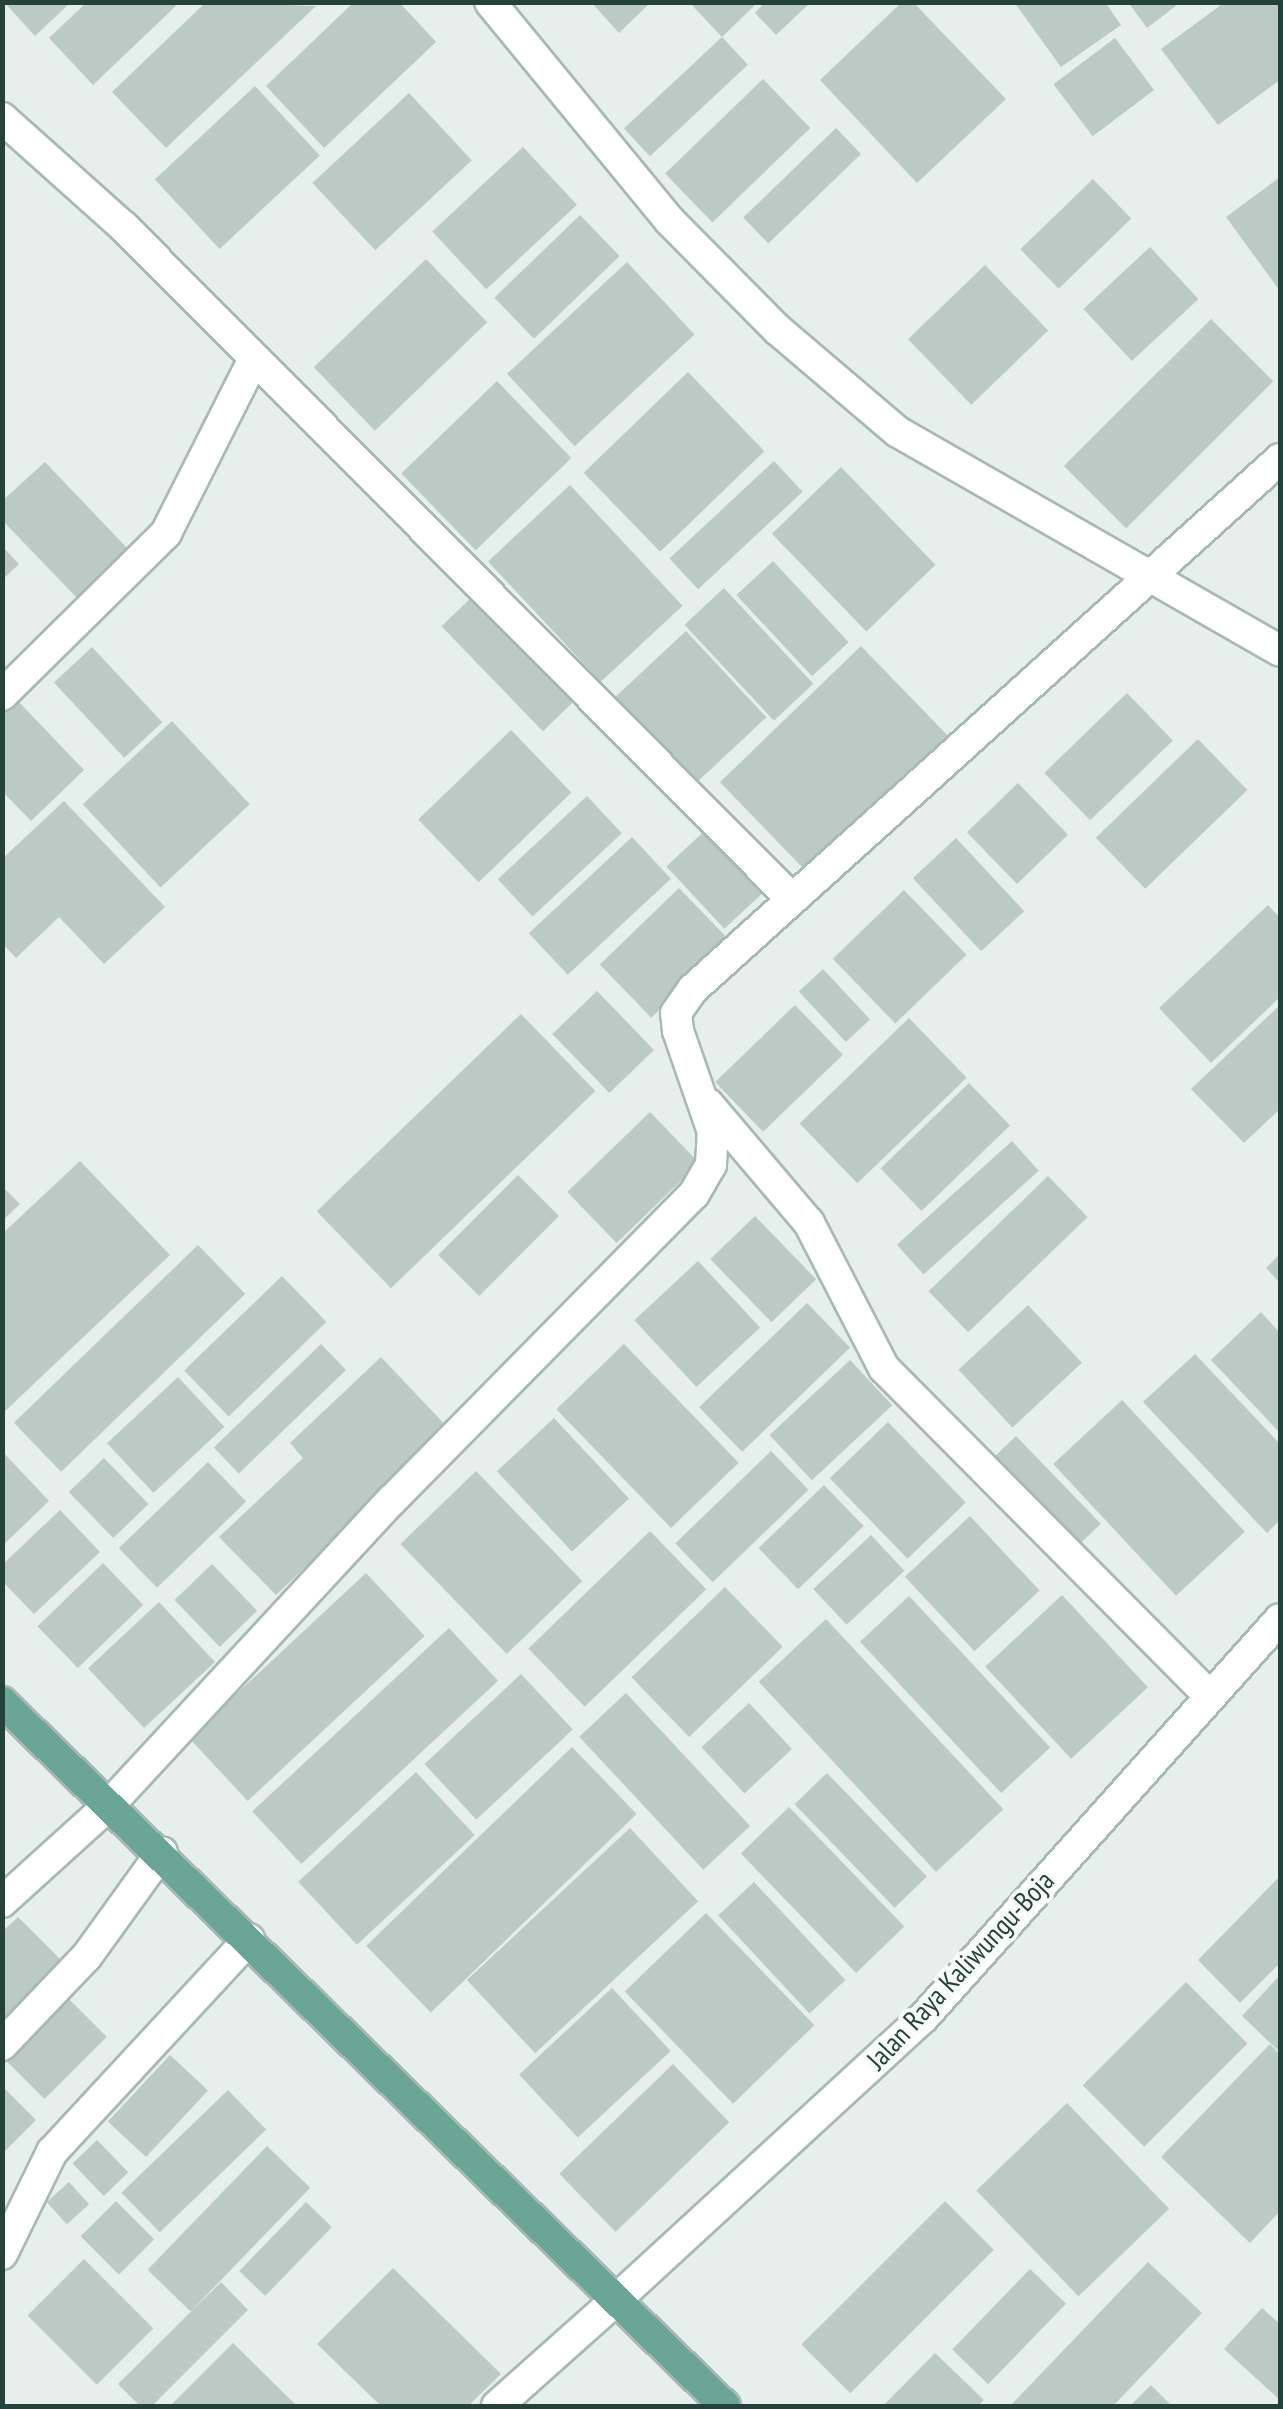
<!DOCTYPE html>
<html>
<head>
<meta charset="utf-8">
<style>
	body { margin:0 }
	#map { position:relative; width:1283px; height:2409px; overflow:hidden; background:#e6efeb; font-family:"PT Sans Narrow",sans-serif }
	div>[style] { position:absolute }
	.building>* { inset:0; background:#bbcac4; transform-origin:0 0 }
	.roads { filter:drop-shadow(2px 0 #a8b8b2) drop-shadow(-2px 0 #a8b8b2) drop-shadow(0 2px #a8b8b2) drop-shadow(0 -2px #a8b8b2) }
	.lane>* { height:30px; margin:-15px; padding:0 15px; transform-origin:15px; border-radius:15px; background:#fff }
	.street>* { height:30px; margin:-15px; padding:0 15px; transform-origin:15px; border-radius:15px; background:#fff }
	.secondary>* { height:30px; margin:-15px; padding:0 15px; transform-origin:15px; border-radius:15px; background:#fff }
	.primary>* { height:30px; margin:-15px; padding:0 15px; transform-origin:15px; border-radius:15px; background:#6aa596 }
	span { translate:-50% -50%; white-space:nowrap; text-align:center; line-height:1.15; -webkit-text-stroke:8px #f7fbf9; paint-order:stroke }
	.street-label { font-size:28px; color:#24423a }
	.frame { position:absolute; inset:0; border:5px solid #24423a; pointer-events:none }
</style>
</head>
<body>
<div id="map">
	<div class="building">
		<i style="clip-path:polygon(4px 2px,71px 2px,35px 36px)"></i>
		<i style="clip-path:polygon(87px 2px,180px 2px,93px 85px,49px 38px)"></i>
		<i style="clip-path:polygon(206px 2px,316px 6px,166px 148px,112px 92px)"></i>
		<i style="clip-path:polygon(354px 2px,399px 2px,436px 42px,324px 148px,266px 86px)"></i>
		<i style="clip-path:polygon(591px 2px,651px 2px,619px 33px)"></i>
		<i style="clip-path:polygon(689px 2px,758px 2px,722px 37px)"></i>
		<i style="clip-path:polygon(765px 2px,811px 2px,776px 35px,755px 13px)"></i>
		<i style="clip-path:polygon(902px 2px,913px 2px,1006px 99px,917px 183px,820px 80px)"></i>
		<i style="clip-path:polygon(1014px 2px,1105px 2px,1121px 25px,1061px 67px)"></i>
		<i style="clip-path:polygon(1128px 2px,1181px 2px,1147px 28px)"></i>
		<i style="clip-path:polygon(1225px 2px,1280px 2px,1280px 80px,1218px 125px,1161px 49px)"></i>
		<i style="left:722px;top:37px;width:38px;height:134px;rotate:47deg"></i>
		<i style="left:1115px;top:38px;width:65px;height:77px;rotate:53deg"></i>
		<i style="left:763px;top:79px;width:68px;height:136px;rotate:46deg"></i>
		<i style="left:255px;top:86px;width:95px;height:137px;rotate:47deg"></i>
		<i style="left:409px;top:93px;width:92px;height:132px;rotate:47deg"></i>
		<i style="left:836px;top:128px;width:36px;height:129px;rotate:46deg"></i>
		<i style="left:523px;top:147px;width:79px;height:124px;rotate:47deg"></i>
		<i style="clip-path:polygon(1280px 177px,1280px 291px,1226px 217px)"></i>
		<i style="left:1093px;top:179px;width:55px;height:101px;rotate:46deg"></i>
		<i style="left:580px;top:215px;width:57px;height:119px;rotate:46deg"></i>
		<i style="left:1150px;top:247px;width:71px;height:91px;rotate:47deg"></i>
		<i style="left:426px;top:259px;width:88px;height:156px;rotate:46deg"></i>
		<i style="left:627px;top:262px;width:99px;height:164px;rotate:47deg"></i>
		<i style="left:985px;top:265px;width:91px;height:107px;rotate:46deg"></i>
		<i style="left:1211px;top:319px;width:88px;height:208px;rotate:45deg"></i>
		<i style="left:688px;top:372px;width:110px;height:145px;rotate:46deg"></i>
		<i style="left:497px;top:381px;width:107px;height:133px;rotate:46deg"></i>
		<i style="left:774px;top:461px;width:42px;height:143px;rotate:47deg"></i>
		<i style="clip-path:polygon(45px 462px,128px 549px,77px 598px,2px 520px,2px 501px)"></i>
		<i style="left:841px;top:467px;width:136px;height:96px;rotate:46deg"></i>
		<i style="left:570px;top:485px;width:165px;height:112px;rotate:47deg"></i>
		<i style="clip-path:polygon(2px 546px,19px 564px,2px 580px)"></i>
		<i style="left:773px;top:561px;width:111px;height:50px;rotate:47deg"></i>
		<i style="left:724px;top:588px;width:131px;height:54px;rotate:47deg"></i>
		<i style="left:476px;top:593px;width:146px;height:48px;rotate:46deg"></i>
		<i style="left:686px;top:631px;width:118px;height:108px;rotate:47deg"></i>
		<i style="left:861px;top:646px;width:127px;height:196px;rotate:46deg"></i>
		<i style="left:92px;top:647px;width:103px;height:52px;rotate:47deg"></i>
		<i style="left:1127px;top:693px;width:66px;height:115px;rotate:46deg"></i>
		<i style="clip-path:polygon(16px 699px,84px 770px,31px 821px,2px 791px,2px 711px)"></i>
		<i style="left:172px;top:721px;width:114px;height:122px;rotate:47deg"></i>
		<i style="left:511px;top:730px;width:87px;height:129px;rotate:46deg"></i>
		<i style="left:1198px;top:739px;width:71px;height:142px;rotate:46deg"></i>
		<i style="left:1018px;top:783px;width:72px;height:71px;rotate:46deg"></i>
		<i style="left:587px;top:796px;width:51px;height:122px;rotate:47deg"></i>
		<i style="clip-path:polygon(64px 801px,165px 907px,104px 964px,59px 917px,16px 958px,2px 943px,2px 859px)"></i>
		<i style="left:711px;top:825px;width:85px;height:61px;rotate:47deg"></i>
		<i style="left:632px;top:837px;width:57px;height:141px;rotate:47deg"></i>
		<i style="left:956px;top:838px;width:100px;height:59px;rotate:47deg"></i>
		<i style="left:679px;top:888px;width:74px;height:110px;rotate:46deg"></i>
		<i style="left:904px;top:890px;width:90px;height:99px;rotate:46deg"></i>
		<i style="clip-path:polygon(1268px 905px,1280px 918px,1280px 997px,1211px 1063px,1159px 1008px)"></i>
		<i style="left:823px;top:969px;width:69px;height:33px;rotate:47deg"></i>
		<i style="left:597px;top:991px;width:82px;height:62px;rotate:46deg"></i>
		<i style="left:795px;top:1005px;width:69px;height:111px;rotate:46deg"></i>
		<i style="clip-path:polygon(1280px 1005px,1280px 1109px,1244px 1143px,1191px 1089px)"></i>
		<i style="left:521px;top:1014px;width:107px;height:284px;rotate:46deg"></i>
		<i style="left:909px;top:1018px;width:83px;height:152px;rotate:46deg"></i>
		<i style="left:969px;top:1083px;width:59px;height:123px;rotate:46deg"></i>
		<i style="left:650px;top:1112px;width:71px;height:115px;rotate:46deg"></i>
		<i style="left:1012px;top:1141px;width:40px;height:155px;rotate:48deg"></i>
		<i style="clip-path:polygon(80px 1161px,170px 1255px,2px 1414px,2px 1234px)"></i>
		<i style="left:518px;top:1175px;width:58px;height:113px;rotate:45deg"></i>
		<i style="left:1048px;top:1176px;width:57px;height:166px;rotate:46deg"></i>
		<i style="clip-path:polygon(2px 1186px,20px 1204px,2px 1221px)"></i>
		<i style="left:755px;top:1216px;width:88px;height:62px;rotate:46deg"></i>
		<i style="left:198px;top:1245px;width:68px;height:256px;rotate:46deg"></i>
		<i style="clip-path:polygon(1280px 1254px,1280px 1283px,1266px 1268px)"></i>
		<i style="left:698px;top:1261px;width:91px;height:87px;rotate:47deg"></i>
		<i style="left:282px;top:1276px;width:64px;height:136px;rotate:46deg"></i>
		<i style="left:807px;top:1303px;width:62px;height:150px;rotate:46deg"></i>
		<i style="left:1028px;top:1305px;width:79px;height:95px;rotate:47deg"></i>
		<i style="clip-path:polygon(1261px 1312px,1280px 1333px,1280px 1433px,1211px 1360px)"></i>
		<i style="left:321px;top:1344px;width:36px;height:149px;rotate:46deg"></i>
		<i style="left:624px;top:1344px;width:165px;height:94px;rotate:46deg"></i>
		<i style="clip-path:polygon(1195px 1354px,1280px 1444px,1280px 1520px,1267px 1533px,1143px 1402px)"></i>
		<i style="clip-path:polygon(381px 1357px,450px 1430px,276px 1595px,219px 1537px,303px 1458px,290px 1443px)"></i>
		<i style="left:850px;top:1360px;width:62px;height:110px;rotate:47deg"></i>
		<i style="left:178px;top:1377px;width:68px;height:97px;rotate:47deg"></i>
		<i style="left:1122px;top:1400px;width:180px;height:94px;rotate:47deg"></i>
		<i style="left:554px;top:1418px;width:110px;height:78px;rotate:47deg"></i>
		<i style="left:888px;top:1422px;width:112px;height:81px;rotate:46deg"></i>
		<i style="left:1016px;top:1436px;width:122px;height:31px;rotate:46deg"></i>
		<i style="clip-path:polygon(2px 1451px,49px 1501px,2px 1546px)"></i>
		<i style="left:771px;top:1451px;width:54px;height:133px;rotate:46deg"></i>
		<i style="left:104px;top:1458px;width:64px;height:49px;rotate:46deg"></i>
		<i style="left:208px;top:1462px;width:55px;height:124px;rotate:46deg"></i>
		<i style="left:476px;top:1471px;width:153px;height:105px;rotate:46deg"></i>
		<i style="left:824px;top:1485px;width:57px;height:91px;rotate:46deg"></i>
		<i style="clip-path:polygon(60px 1510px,100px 1552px,34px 1614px,2px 1581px,2px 1565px)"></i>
		<i style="left:970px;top:1516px;width:102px;height:89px;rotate:47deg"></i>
		<i style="left:650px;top:1531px;width:81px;height:169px;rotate:46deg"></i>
		<i style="left:871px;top:1535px;width:49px;height:79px;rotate:47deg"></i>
		<i style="left:103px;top:1563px;width:58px;height:91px;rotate:46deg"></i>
		<i style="left:212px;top:1564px;width:65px;height:52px;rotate:46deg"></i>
		<i style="left:366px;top:1573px;width:86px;height:242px;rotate:47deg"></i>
		<i style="left:725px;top:1587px;width:83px;height:130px;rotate:46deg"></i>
		<i style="left:1062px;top:1595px;width:126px;height:105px;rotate:47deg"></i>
		<i style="left:909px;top:1596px;width:207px;height:67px;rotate:47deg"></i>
		<i style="left:159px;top:1602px;width:82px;height:97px;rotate:47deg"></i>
		<i style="left:826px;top:1619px;width:260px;height:92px;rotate:47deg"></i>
		<i style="left:449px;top:1628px;width:72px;height:269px;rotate:47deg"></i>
		<i style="left:521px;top:1674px;width:76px;height:132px;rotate:47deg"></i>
		<i style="left:626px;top:1693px;width:182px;height:64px;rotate:47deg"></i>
		<i style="left:749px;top:1703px;width:63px;height:65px;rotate:47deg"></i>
		<i style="left:572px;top:1747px;width:93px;height:286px;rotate:46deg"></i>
		<i style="left:416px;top:1772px;width:86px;height:161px;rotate:47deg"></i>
		<i style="left:827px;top:1773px;width:144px;height:45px;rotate:46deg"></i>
		<i style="left:789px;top:1807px;width:166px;height:67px;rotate:46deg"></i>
		<i style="left:630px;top:1828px;width:100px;height:223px;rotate:47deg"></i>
		<i style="clip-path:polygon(1280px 1876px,1280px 1963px,1240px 2003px,1198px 1960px)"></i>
		<i style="left:754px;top:1882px;width:134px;height:49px;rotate:47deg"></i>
		<i style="left:706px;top:1913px;width:156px;height:113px;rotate:46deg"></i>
		<i style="clip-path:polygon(18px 1917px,70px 1969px,2px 2036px,2px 1932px)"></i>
		<i style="clip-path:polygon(1280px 1975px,1280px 2052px,1242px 2016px)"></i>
		<i style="left:1186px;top:1982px;width:87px;height:146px;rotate:45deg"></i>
		<i style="left:612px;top:1988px;width:86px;height:127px;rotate:47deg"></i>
		<i style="left:65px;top:1995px;width:59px;height:88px;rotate:45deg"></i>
		<i style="clip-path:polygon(1270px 2044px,1280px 2055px,1280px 2211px,1250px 2243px,1161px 2157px)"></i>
		<i style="left:170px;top:2055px;width:52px;height:91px;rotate:43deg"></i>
		<i style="left:673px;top:2064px;width:81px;height:158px;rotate:46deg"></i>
		<i style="clip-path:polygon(2px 2086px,36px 2120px,2px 2154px)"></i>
		<i style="left:228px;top:2090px;width:55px;height:148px;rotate:46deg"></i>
		<i style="left:1067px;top:2103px;width:147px;height:126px;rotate:46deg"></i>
		<i style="left:97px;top:2140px;width:45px;height:34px;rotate:46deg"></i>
		<i style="left:267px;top:2146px;width:60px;height:172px;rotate:44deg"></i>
		<i style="left:69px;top:2182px;width:30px;height:30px;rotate:48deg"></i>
		<i style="left:116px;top:2201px;width:54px;height:50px;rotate:45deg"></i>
		<i style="left:945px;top:2201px;width:69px;height:203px;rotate:45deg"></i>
		<i style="left:306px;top:2202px;width:36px;height:96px;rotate:44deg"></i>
		<i style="left:84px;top:2259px;width:98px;height:80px;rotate:45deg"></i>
		<i style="clip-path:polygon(1148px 2262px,1202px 2313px,1113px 2406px,1010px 2406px)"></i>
		<i style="clip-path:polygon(393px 2268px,501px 2374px,468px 2406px,381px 2406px,317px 2344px)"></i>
		<i style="left:1030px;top:2269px;width:50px;height:112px;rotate:44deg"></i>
		<i style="clip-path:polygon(221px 2282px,248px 2310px,152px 2406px,140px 2406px,118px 2384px)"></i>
		<i style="clip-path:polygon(1262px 2308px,1280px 2324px,1280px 2400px,1224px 2349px)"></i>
		<i style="clip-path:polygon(233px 2343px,297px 2406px,170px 2406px)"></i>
		<i style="clip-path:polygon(935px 2353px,984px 2400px,978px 2406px,883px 2406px)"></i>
		<i style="clip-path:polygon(1151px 2385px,1172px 2406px,1130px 2406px)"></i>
	</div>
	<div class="roads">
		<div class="lane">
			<i style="left:2px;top:2045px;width:123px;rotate:-46.3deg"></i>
			<i style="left:87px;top:1956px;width:128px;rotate:-54.2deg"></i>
		</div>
		<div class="street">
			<i style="left:490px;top:2px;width:282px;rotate:50.6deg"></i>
			<i style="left:669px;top:220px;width:155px;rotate:45.3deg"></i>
			<i style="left:778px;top:330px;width:157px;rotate:40.4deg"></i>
			<i style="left:898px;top:432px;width:440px;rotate:29.8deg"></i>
			<i style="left:2px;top:118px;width:164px;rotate:41.8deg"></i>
			<i style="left:124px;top:227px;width:948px;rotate:45.17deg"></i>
			<i style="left:2px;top:695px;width:231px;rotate:-44.6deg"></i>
			<i style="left:166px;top:533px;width:193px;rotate:-63.2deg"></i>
			<i style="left:708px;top:1104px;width:156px;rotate:49.7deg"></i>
			<i style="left:809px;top:1223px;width:163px;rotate:62.7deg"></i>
			<i style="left:884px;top:1368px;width:462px;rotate:45.2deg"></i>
			<i style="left:2px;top:1902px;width:147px;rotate:-42.2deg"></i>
			<i style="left:111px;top:1803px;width:412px;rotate:-47.2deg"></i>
			<i style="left:391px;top:1501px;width:431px;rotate:-45.4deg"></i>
			<i style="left:694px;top:1194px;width:34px;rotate:-60deg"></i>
			<i style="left:711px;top:1165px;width:33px;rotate:-87deg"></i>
			<i style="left:713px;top:1132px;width:107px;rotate:-109.1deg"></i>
			<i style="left:678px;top:1031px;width:18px;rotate:-96deg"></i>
			<i style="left:676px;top:1013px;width:29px;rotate:-55deg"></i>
			<i style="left:693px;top:989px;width:791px;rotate:-42.08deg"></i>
			<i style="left:2px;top:2254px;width:114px;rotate:-63.9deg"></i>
			<i style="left:52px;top:2152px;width:290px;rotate:-47.2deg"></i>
			<i style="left:497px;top:2406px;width:161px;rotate:-41.7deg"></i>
		</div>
		<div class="secondary">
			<i style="left:617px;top:2299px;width:415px;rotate:-42.6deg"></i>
			<i style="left:923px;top:2018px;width:535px;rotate:-48.18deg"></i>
		</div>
		<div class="primary">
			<i style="left:2px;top:1702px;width:1009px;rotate:44.24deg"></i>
		</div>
	</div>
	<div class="street-label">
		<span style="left:960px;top:1970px;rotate:-47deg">Jalan Raya Kaliwungu-Boja</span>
	</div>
	<div class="frame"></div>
</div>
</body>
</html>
